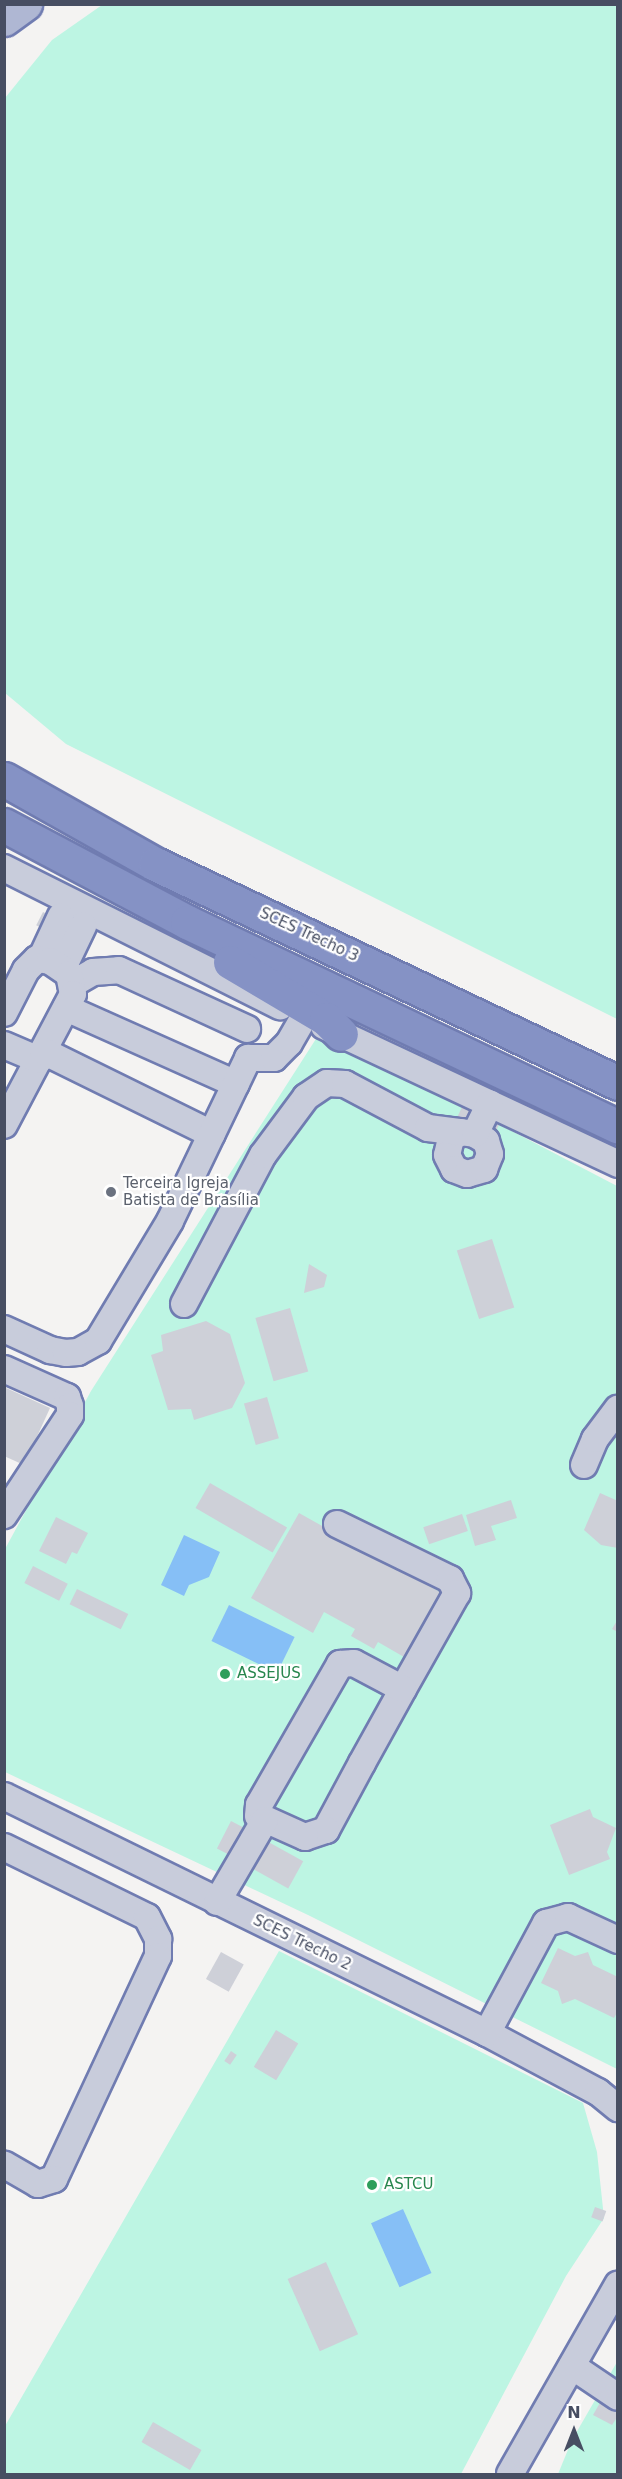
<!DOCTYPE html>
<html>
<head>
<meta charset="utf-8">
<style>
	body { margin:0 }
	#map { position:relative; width:622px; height:2479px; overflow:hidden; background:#f4f3f2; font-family:"DejaVu Sans",sans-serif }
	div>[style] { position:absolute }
	.green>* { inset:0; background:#bdf5e3 }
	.water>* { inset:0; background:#86bff6; transform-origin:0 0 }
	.building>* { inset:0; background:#ced0d8; transform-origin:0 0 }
	.roads { filter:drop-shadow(2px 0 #707cb1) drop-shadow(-2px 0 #707cb1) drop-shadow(0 2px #707cb1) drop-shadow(0 -2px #707cb1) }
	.minor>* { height:26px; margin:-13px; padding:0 13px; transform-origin:13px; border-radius:13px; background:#c8ccdb }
	.major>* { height:33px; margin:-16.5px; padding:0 16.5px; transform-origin:16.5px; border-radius:16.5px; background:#afb7d3 }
	.highway>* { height:33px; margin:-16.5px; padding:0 16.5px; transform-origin:16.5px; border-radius:16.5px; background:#8592c5 }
	.dots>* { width:16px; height:16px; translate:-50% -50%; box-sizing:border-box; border:3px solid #fff; border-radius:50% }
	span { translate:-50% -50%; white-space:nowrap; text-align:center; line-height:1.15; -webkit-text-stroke:4.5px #fff; paint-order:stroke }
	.street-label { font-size:15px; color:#474e62 }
	.worship-label { font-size:15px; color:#5b616d }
	.left { translate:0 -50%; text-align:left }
	.leisure-label { font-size:15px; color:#27864d }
	.frame { position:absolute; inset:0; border:6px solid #474e62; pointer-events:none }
	.north { position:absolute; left:544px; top:2401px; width:60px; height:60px; -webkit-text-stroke:4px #fff; paint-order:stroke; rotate:0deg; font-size:16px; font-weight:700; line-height:24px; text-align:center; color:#474e62 }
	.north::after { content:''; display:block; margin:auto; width:21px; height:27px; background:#474e62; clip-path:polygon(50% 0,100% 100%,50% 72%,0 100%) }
</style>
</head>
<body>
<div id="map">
	<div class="green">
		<i style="clip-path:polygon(102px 5px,617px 5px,617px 1019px,66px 744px,5px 693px,5px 98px,52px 40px)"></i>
		<i style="clip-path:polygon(321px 1031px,617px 1186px,617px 2069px,308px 1915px,5px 1772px,5px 1549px,91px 1391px)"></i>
		<i style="clip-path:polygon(279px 1951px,583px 2103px,597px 2152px,604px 2218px,566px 2276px,461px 2474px,5px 2474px,5px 2426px)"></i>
		<i style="clip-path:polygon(617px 2362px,617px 2474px,558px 2474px,572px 2440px)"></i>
	</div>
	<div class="water">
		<i style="clip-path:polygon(184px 1535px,220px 1552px,209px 1577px,189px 1585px,184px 1596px,161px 1585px)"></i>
		<i style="left:229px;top:1605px;width:73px;height:40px;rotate:26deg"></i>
		<i style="left:403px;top:2209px;width:70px;height:35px;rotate:66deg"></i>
	</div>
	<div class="building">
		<i style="left:43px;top:912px;width:13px;height:15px;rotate:27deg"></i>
		<i style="left:462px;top:1107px;width:41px;height:11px;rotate:25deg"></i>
		<i style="left:492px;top:1239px;width:72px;height:37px;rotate:72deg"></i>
		<i style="clip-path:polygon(309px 1264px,327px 1275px,324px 1287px,304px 1293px)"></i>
		<i style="left:290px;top:1308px;width:66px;height:36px;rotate:74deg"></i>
		<i style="clip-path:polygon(206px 1321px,230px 1334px,245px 1383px,232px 1408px,194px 1420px,191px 1409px,168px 1410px,151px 1355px,163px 1351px,161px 1335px)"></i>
		<i style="clip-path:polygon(4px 1387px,50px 1408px,24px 1465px,4px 1456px)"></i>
		<i style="left:267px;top:1397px;width:43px;height:24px;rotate:74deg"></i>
		<i style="left:210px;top:1483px;width:89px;height:29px;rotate:30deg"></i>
		<i style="clip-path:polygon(600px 1493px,618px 1501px,618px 1548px,601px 1545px,584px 1530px)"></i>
		<i style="clip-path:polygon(511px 1500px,517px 1518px,491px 1526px,496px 1540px,475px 1546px,466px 1515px)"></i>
		<i style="clip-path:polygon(299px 1513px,440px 1592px,404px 1657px,378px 1642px,374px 1649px,351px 1636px,355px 1629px,324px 1612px,313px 1633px,251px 1598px)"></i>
		<i style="left:462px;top:1514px;width:18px;height:41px;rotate:71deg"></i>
		<i style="clip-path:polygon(56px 1517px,88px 1533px,77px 1554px,72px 1552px,66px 1564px,39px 1551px)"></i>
		<i style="left:33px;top:1566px;width:39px;height:19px;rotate:27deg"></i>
		<i style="left:77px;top:1589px;width:57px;height:17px;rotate:26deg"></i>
		<i style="clip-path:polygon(618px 1619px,618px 1632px,612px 1629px)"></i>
		<i style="clip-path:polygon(590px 1809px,593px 1817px,616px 1828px,607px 1852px,610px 1859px,569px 1875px,550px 1825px)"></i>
		<i style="left:231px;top:1821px;width:13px;height:31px;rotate:27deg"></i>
		<i style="left:263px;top:1839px;width:46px;height:31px;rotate:29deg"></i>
		<i style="clip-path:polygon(558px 1948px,575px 1956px,588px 1952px,593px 1965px,618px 1977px,618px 2011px,614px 2018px,575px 1999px,562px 2004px,558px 1991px,541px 1983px)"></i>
		<i style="left:221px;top:1952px;width:26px;height:31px;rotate:29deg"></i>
		<i style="left:276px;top:2030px;width:26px;height:43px;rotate:31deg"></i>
		<i style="left:231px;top:2051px;width:7px;height:12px;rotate:34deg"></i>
		<i style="left:595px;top:2207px;width:12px;height:11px;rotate:20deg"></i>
		<i style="left:326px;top:2262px;width:79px;height:42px;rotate:66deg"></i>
		<i style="clip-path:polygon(605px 2394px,618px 2401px,618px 2416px,612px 2425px,593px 2415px)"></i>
		<i style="left:153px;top:2422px;width:56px;height:23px;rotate:30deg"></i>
	</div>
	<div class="roads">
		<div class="minor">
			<i style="left:4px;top:868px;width:309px;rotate:26.6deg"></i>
			<i style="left:41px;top:959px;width:47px;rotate:-65.1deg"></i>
			<i style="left:63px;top:968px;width:47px;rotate:-64.5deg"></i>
			<i style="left:74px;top:983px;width:22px;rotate:-30deg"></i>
			<i style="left:93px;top:972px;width:26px;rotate:-4deg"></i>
			<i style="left:119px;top:970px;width:141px;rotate:24.7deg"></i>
			<i style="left:66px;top:1008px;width:186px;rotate:24.1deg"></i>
			<i style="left:4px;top:1013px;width:48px;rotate:-62.9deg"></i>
			<i style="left:26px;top:970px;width:16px;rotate:-45deg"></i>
			<i style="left:37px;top:959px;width:13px;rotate:9deg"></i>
			<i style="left:50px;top:961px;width:23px;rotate:34deg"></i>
			<i style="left:69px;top:974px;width:20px;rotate:79deg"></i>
			<i style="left:73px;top:994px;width:148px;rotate:117.8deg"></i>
			<i style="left:324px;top:1026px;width:325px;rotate:25.1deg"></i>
			<i style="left:4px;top:1045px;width:38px;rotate:23deg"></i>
			<i style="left:43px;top:1051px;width:188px;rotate:26.2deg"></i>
			<i style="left:461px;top:1132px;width:12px;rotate:149deg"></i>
			<i style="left:451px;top:1138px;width:17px;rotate:103deg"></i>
			<i style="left:447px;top:1155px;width:16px;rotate:63deg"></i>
			<i style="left:454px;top:1169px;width:14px;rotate:21deg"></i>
			<i style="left:467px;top:1174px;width:18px;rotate:-16deg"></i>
			<i style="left:484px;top:1169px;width:16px;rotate:-68deg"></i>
			<i style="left:490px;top:1154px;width:14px;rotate:-107deg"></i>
			<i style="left:486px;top:1141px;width:13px;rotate:-148deg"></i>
			<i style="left:184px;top:1304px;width:169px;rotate:-62.1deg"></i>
			<i style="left:263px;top:1155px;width:72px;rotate:-53.4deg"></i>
			<i style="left:306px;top:1097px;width:25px;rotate:-34deg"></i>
			<i style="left:327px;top:1083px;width:18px;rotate:3deg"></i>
			<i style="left:345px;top:1084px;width:94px;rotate:27.9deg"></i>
			<i style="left:428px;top:1128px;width:47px;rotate:7.3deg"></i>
			<i style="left:475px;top:1134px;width:34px;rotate:-64deg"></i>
			<i style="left:4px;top:1329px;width:51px;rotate:24.5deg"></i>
			<i style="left:50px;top:1350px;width:16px;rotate:11deg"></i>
			<i style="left:66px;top:1353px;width:12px;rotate:-5deg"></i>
			<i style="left:78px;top:1352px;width:23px;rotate:-29deg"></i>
			<i style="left:98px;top:1341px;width:140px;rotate:-59deg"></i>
			<i style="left:170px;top:1221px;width:181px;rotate:-64.4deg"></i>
			<i style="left:248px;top:1058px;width:26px"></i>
			<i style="left:274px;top:1058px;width:21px;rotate:-45deg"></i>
			<i style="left:289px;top:1043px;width:30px;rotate:-60deg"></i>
			<i style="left:4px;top:1369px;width:69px;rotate:24deg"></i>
			<i style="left:67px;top:1397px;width:9px;rotate:72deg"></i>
			<i style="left:70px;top:1406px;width:9px;rotate:90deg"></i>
			<i style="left:70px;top:1415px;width:120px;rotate:123.4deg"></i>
			<i style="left:584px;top:1465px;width:28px;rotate:-67deg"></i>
			<i style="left:595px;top:1439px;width:38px;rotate:-53deg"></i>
			<i style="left:337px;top:1524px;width:126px;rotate:26deg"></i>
			<i style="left:450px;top:1579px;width:16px;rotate:63deg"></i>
			<i style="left:457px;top:1593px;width:110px;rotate:119.4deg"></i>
			<i style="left:403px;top:1689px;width:85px;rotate:119deg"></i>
			<i style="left:362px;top:1763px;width:76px;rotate:118.2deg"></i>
			<i style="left:326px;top:1830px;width:22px;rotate:162deg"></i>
			<i style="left:305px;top:1837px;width:51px;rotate:-155.9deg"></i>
			<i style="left:258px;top:1816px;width:11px;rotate:-85deg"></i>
			<i style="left:259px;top:1805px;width:163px;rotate:-60.1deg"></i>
			<i style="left:340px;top:1664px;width:14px;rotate:-4deg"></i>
			<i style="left:354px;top:1663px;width:55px;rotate:28deg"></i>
			<i style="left:4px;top:1796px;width:538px;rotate:26.14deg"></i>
			<i style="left:487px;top:2033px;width:126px;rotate:28deg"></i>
			<i style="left:598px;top:2092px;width:26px;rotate:39deg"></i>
			<i style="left:4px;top:1847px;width:159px;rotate:26.1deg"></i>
			<i style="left:147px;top:1917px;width:25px;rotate:63deg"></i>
			<i style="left:158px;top:1939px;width:17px;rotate:90deg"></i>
			<i style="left:158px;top:1956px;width:246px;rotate:115deg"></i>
			<i style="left:54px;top:2179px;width:17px;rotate:163deg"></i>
			<i style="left:38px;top:2184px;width:39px;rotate:-150deg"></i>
			<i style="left:217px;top:1902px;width:95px;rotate:-59.7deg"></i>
			<i style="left:487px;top:2033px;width:125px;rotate:-61.8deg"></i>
			<i style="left:546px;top:1923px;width:23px;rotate:-15deg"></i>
			<i style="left:568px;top:1917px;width:55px;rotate:24.7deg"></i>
			<i style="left:572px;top:2366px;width:55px;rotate:34deg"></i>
			<i style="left:510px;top:2474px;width:218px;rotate:-60.3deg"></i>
		</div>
		<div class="major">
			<i style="left:4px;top:19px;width:26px;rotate:-36deg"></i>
		</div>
		<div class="highway">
			<i style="left:4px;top:779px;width:173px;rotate:29.4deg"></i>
			<i style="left:155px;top:864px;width:512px;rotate:25.31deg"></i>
			<i style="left:4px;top:825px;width:207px;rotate:27.9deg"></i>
			<i style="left:187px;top:922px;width:477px;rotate:25.4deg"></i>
			<i style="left:230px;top:962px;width:112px;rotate:30.7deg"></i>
			<i style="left:326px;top:1019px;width:21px;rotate:45deg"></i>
		</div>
	</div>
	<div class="dots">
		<i style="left:111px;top:1192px;background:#6b7280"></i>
		<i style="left:225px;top:1674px;background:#2e9e5b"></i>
		<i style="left:372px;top:2185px;background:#2e9e5b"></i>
	</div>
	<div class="street-label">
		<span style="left:309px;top:935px;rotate:25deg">SCES Trecho 3</span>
		<span style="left:302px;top:1943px;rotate:26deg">SCES Trecho 2</span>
	</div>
	<div class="worship-label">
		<span class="left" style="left:123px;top:1192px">Terceira Igreja<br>Batista de Brasília</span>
	</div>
	<div class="leisure-label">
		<span class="left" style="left:237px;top:1674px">ASSEJUS</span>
		<span class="left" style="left:384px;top:2185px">ASTCU</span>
	</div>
	<div class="frame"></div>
	<div class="north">N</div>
</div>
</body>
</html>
